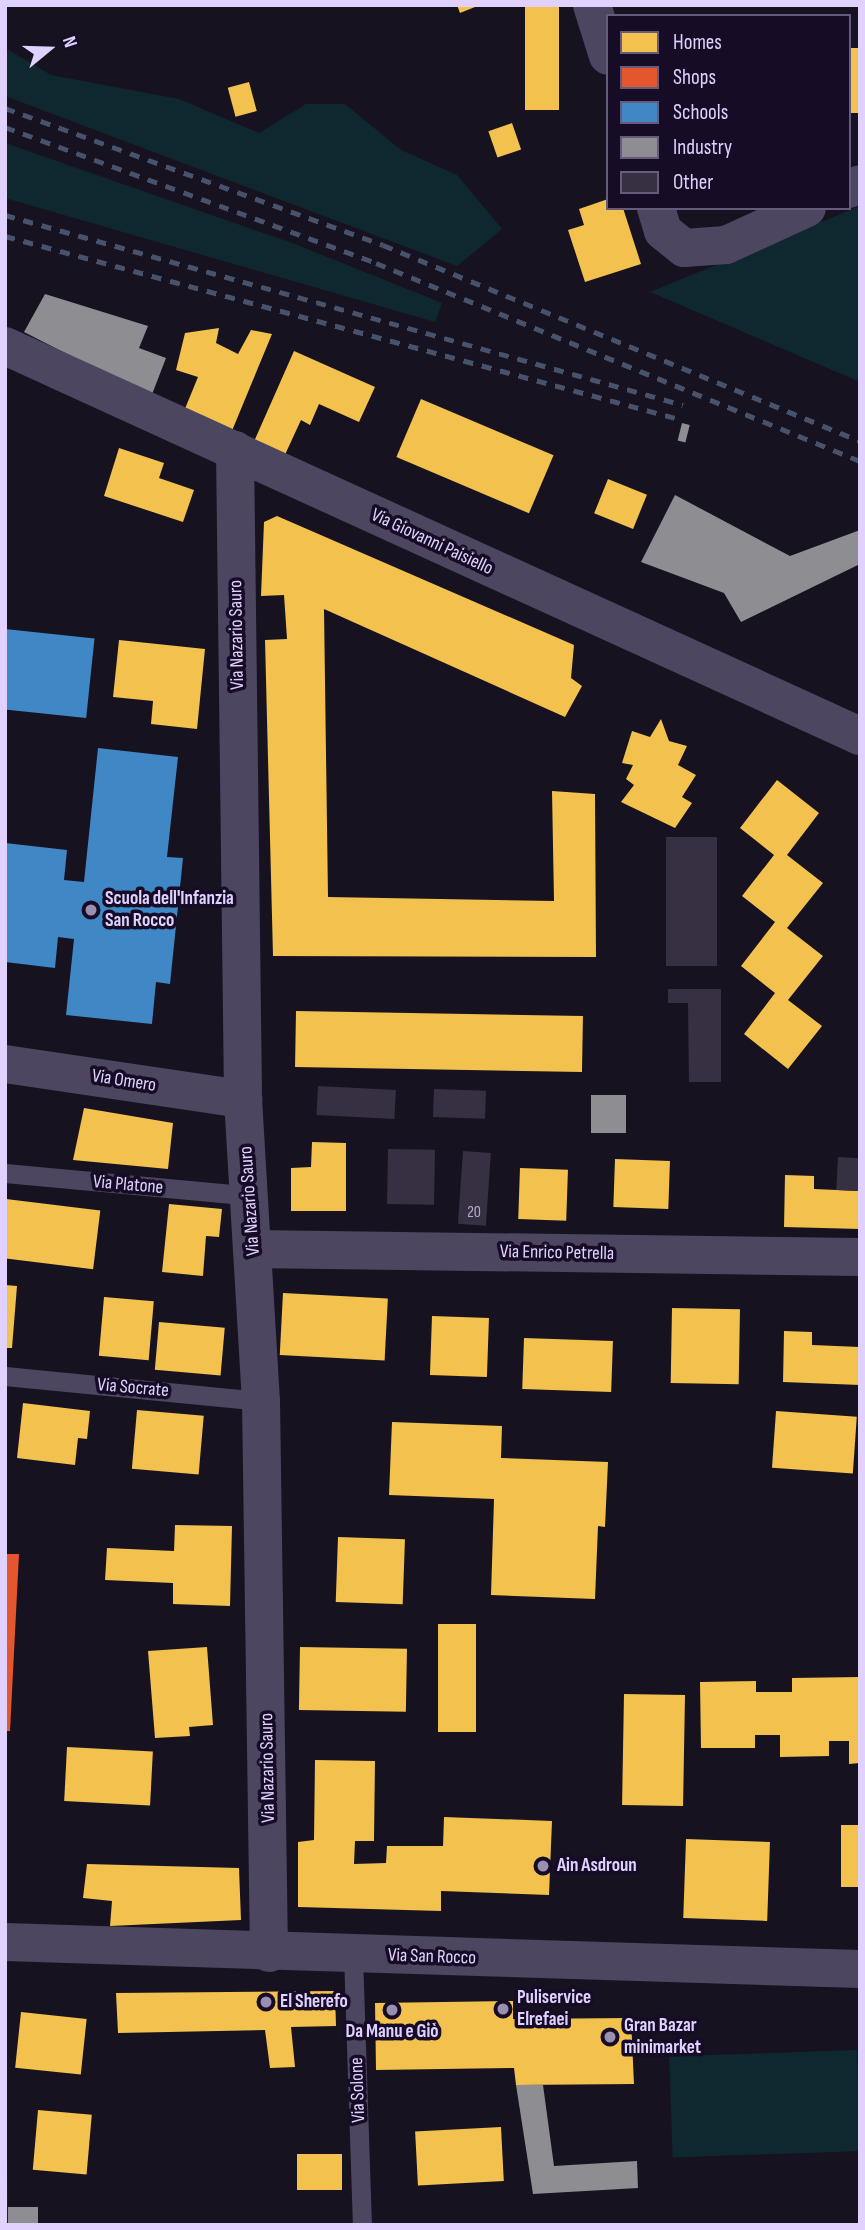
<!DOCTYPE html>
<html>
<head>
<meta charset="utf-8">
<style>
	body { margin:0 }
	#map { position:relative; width:865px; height:2230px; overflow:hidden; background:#171220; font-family:"Sofia Sans Condensed",sans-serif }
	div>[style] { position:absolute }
	.green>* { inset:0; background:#0f282f; transform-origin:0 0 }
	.homes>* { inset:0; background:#f2c14e; transform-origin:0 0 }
	.shops>* { inset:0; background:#e4572e }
	.schools>* { inset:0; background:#3f88c5; transform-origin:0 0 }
	.industry>* { inset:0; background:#8d8d92; transform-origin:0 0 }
	.building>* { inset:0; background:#373042; transform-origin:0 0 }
	.service>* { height:19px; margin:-9.5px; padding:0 9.5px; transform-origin:9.5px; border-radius:9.5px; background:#4d4661 }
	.minor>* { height:38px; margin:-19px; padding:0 19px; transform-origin:19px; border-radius:19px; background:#4d4661 }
	.rail>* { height:5px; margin-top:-2.5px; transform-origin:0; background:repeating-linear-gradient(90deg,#47536c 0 10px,transparent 0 19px) }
	.dots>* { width:19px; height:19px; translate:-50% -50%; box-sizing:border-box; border:4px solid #160c26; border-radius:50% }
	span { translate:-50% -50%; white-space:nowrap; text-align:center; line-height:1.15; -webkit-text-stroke:7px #160c26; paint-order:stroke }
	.number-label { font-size:16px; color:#b6a9d0 }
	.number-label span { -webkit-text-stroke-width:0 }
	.street-label { font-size:19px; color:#e0d1ff }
	.poi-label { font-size:19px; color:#e0d1ff; font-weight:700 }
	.left { translate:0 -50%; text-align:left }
	.frame { position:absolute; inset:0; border:7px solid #e0d1ff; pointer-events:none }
	.legend { position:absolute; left:606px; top:14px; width:245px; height:196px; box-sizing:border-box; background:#160c26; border:2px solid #675b7d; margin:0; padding:9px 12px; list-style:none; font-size:21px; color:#e0d1ff }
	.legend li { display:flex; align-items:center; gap:14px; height:35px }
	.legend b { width:35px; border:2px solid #675b7d }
	.north { position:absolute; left:14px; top:14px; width:70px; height:70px; -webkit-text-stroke:5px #160c26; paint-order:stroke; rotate:71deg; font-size:19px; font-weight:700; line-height:28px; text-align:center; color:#e0d1ff }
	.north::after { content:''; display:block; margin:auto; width:24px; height:32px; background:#e0d1ff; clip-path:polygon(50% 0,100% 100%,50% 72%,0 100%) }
</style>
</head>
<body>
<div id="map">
	<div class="green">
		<i style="clip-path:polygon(5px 48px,51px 75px,179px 99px,259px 133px,306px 104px,345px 104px,401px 150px,457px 175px,502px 229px,457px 266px,5px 96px)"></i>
		<i style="clip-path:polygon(5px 143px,292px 243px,442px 303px,435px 322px,5px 198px)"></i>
		<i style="clip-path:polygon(860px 206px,860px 382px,650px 292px)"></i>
		<i style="clip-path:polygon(5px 2044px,8px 2207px,8px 2225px,5px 2225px)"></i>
		<i style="left:857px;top:2050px;width:101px;height:188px;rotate:88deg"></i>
	</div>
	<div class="homes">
		<i style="clip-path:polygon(457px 5px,480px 5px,460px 13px)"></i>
		<i style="left:525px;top:5px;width:34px;height:105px"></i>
		<i style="left:860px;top:48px;width:65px;height:12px;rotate:90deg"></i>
		<i style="left:249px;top:82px;width:30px;height:22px;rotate:75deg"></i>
		<i style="left:512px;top:123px;width:28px;height:25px;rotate:71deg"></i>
		<i style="clip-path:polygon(608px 199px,608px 208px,623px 208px,641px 264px,585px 282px,568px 230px,584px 225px,579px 209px)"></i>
		<i style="clip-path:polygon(219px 328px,216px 343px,238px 354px,251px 330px,272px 334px,229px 438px,182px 416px,198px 377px,176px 370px,185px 333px)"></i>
		<i style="clip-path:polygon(294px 351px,375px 387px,359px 422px,319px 404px,310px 425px,301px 420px,283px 459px,252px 446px)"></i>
		<i style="left:421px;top:399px;width:144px;height:63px;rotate:23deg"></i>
		<i style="clip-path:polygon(119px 448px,164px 463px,159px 478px,194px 490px,183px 522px,104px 496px)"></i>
		<i style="left:608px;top:479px;width:42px;height:37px;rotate:22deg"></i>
		<i style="clip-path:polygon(277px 516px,574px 645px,571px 678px,582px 686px,565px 717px,324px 609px,328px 897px,554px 901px,552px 791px,595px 794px,596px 957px,273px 956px,265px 640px,287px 639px,284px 595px,261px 596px,264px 522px)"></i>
		<i style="clip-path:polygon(119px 640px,205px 649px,197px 729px,151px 724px,153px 701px,113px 697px)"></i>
		<i style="clip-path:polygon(661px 719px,669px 741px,687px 746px,678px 765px,696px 775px,682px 797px,692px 803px,675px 828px,621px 802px,634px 785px,626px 779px,633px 765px,622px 763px,632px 731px,650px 737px)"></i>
		<i style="clip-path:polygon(777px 780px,819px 813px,787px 855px,823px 883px,787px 928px,823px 956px,788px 1000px,822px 1026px,788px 1069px,744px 1034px,775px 993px,741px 966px,775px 922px,742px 896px,774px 855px,740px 828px)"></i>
		<i style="left:296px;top:1011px;width:287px;height:56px;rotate:1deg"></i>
		<i style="clip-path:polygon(84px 1108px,173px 1123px,168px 1169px,73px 1160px)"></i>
		<i style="clip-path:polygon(312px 1142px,346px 1143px,346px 1211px,291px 1211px,291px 1168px,311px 1167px)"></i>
		<i style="left:615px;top:1159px;width:55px;height:48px;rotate:2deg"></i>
		<i style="left:520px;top:1168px;width:48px;height:51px;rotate:2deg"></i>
		<i style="clip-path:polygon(785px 1175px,814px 1176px,814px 1189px,860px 1191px,860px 1229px,784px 1227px)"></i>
		<i style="left:6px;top:1199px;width:95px;height:59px;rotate:7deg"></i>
		<i style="clip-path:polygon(169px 1204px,222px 1209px,219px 1237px,206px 1236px,203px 1276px,162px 1272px)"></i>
		<i style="clip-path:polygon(5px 1285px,17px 1286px,12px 1348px,5px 1348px)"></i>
		<i style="left:283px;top:1293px;width:105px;height:62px;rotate:3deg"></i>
		<i style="left:104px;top:1297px;width:50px;height:59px;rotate:5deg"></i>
		<i style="left:672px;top:1308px;width:68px;height:75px;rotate:1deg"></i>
		<i style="left:432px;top:1316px;width:57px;height:59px;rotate:2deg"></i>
		<i style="left:159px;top:1322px;width:66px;height:48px;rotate:5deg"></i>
		<i style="clip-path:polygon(784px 1331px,812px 1332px,812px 1345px,860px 1347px,860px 1385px,783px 1382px)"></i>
		<i style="left:524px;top:1338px;width:89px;height:51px;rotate:2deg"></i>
		<i style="clip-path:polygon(23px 1403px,90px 1411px,87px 1439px,78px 1438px,75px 1465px,17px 1458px)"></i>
		<i style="left:137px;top:1410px;width:67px;height:59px;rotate:5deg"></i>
		<i style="left:776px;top:1411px;width:81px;height:57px;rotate:4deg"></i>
		<i style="clip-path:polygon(392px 1422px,502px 1426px,501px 1458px,608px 1462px,605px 1527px,598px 1526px,595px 1599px,491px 1595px,494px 1499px,389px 1495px)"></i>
		<i style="clip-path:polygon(175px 1525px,232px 1526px,230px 1606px,173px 1604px,173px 1583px,105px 1580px,107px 1548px,174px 1551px)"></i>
		<i style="left:338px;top:1537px;width:67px;height:65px;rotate:2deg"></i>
		<i style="left:438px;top:1624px;width:38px;height:108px"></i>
		<i style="clip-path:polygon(207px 1647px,213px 1725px,189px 1727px,190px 1736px,155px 1738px,148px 1651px)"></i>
		<i style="left:300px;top:1647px;width:107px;height:63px;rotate:1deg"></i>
		<i style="clip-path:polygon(860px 1677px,860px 1763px,849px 1764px,849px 1741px,829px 1741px,829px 1756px,780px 1757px,780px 1735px,755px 1735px,755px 1748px,701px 1748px,700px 1682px,756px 1681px,756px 1692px,792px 1692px,792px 1678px)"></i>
		<i style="left:624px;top:1694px;width:61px;height:111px;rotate:1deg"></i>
		<i style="left:67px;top:1747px;width:86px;height:54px;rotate:3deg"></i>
		<i style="clip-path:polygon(315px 1760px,375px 1761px,374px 1841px,355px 1841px,354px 1864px,386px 1863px,387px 1846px,443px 1846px,444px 1817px,552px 1821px,549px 1895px,441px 1891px,441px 1911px,298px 1907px,298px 1842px,314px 1840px)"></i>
		<i style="left:841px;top:1825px;width:19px;height:62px"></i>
		<i style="left:686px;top:1839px;width:84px;height:79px;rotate:2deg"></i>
		<i style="clip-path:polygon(87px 1864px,239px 1868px,241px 1920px,110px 1926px,112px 1901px,83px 1898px)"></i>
		<i style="clip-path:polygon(335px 1991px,336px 2026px,291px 2027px,295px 2067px,270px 2068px,265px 2030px,118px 2033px,116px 1993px)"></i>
		<i style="clip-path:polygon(513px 2001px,513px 2019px,631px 2018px,634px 2084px,516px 2085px,514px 2068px,376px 2070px,375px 2003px)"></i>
		<i style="left:21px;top:2012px;width:66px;height:56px;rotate:6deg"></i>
		<i style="left:38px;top:2110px;width:54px;height:60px;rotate:5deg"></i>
		<i style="left:501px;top:2127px;width:54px;height:86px;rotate:87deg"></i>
		<i style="left:342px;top:2154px;width:36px;height:45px;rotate:90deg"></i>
	</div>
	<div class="shops">
		<i style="clip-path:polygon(5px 1554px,19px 1554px,10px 1731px,5px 1731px)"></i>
	</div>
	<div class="schools">
		<i style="left:5px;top:629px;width:90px;height:80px;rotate:6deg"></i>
		<i style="clip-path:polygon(98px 748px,178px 757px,167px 857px,183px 858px,170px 984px,156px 982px,152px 1024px,66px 1015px,74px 939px,58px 937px,55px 968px,5px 962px,5px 843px,67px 850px,64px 880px,84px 882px)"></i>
	</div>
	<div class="industry">
		<i style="clip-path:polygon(45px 294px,148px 326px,139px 348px,166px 358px,151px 397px,24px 332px)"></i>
		<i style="left:682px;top:423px;width:8px;height:18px;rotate:14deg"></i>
		<i style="clip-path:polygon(675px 495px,790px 556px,860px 530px,860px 564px,741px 622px,724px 593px,641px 562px)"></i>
		<i style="left:591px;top:1095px;width:35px;height:38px"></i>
		<i style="clip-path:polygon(516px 2085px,543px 2085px,554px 2166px,637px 2161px,638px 2188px,533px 2194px)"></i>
		<i style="left:8px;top:2207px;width:30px;height:18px"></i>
	</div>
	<div class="building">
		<i style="left:666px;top:837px;width:51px;height:129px"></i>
		<i style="clip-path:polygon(668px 989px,721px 989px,721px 1082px,689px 1082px,688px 1003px,668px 1003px)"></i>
		<i style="left:318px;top:1086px;width:78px;height:29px;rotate:3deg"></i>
		<i style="left:434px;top:1089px;width:52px;height:28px;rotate:2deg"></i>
		<i style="left:388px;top:1149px;width:47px;height:55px;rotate:1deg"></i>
		<i style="left:463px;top:1151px;width:28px;height:73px;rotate:4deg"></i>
		<i style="left:838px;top:1157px;width:22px;height:33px;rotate:3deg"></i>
	</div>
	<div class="service">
		<i style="left:5px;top:1173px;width:247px;rotate:5.3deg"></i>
		<i style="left:5px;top:1376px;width:257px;rotate:5.6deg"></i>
		<i style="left:353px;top:1955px;width:270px;rotate:88.1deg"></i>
	</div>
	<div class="minor">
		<i style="left:592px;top:5px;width:53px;rotate:72.6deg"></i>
		<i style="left:849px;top:189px;width:12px;rotate:-24deg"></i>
		<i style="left:656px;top:208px;width:24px;rotate:73deg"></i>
		<i style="left:663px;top:231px;width:27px;rotate:39deg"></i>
		<i style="left:684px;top:248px;width:42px;rotate:-4.1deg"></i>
		<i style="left:726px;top:245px;width:89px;rotate:-24.6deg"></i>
		<i style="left:5px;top:346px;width:940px;rotate:24.52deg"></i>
		<i style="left:235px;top:450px;width:649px;rotate:89.29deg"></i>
		<i style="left:243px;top:1099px;width:303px;rotate:86.6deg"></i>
		<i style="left:261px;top:1401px;width:552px;rotate:89.17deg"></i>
		<i style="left:5px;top:1064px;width:241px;rotate:8.4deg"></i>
		<i style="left:254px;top:1249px;width:606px;rotate:0.76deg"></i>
		<i style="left:5px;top:1942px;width:855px;rotate:1.81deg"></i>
	</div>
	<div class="rail">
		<i style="left:5px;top:108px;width:402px;rotate:19.9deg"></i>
		<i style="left:383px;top:245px;width:516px;rotate:22.34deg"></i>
		<i style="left:5px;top:127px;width:395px;rotate:20.1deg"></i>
		<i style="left:376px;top:263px;width:523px;rotate:22.25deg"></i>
		<i style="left:5px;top:215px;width:704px;rotate:15.65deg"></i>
		<i style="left:5px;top:236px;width:698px;rotate:15.19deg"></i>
	</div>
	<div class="dots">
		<i style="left:91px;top:910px;background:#9a8eb1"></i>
		<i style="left:543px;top:1866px;background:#9a8eb1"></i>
		<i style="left:266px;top:2002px;background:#9a8eb1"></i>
		<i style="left:503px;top:2009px;background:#9a8eb1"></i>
		<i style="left:392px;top:2010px;background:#9a8eb1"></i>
		<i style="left:610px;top:2037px;background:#9a8eb1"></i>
	</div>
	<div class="number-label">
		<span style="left:474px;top:1213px">20</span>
	</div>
	<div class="street-label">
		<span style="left:432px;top:542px;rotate:25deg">Via Giovanni Paisiello</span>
		<span style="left:237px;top:635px;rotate:-91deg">Via Nazario Sauro</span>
		<span style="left:124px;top:1081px;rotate:9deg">Via Omero</span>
		<span style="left:128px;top:1185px;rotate:5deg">Via Platone</span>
		<span style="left:250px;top:1201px;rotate:-94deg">Via Nazario Sauro</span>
		<span style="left:557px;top:1253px;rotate:1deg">Via Enrico Petrella</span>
		<span style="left:133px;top:1388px;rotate:5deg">Via Socrate</span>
		<span style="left:268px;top:1768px;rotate:-91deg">Via Nazario Sauro</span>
		<span style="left:432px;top:1957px;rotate:2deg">Via San Rocco</span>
		<span style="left:358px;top:2090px;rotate:-92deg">Via Solone</span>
	</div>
	<div class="poi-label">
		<span class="left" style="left:105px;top:910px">Scuola dell'Infanzia<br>San Rocco</span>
		<span class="left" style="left:557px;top:1866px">Ain Asdroun</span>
		<span class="left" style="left:517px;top:2009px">Puliservice<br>Elrefaei</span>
		<span class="left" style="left:280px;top:2002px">El Sherefo</span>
		<span class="left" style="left:624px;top:2037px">Gran Bazar<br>minimarket</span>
		<span style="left:392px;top:2032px">Da Manu e Giò</span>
	</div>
	<div class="frame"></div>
	<ul class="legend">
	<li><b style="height:19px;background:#f2c14e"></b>Homes</li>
	<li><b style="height:19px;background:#e4572e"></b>Shops</li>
	<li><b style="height:19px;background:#3f88c5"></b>Schools</li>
	<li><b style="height:19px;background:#8d8d92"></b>Industry</li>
	<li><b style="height:19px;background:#373042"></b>Other</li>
	</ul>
	<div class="north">N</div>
</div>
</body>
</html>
